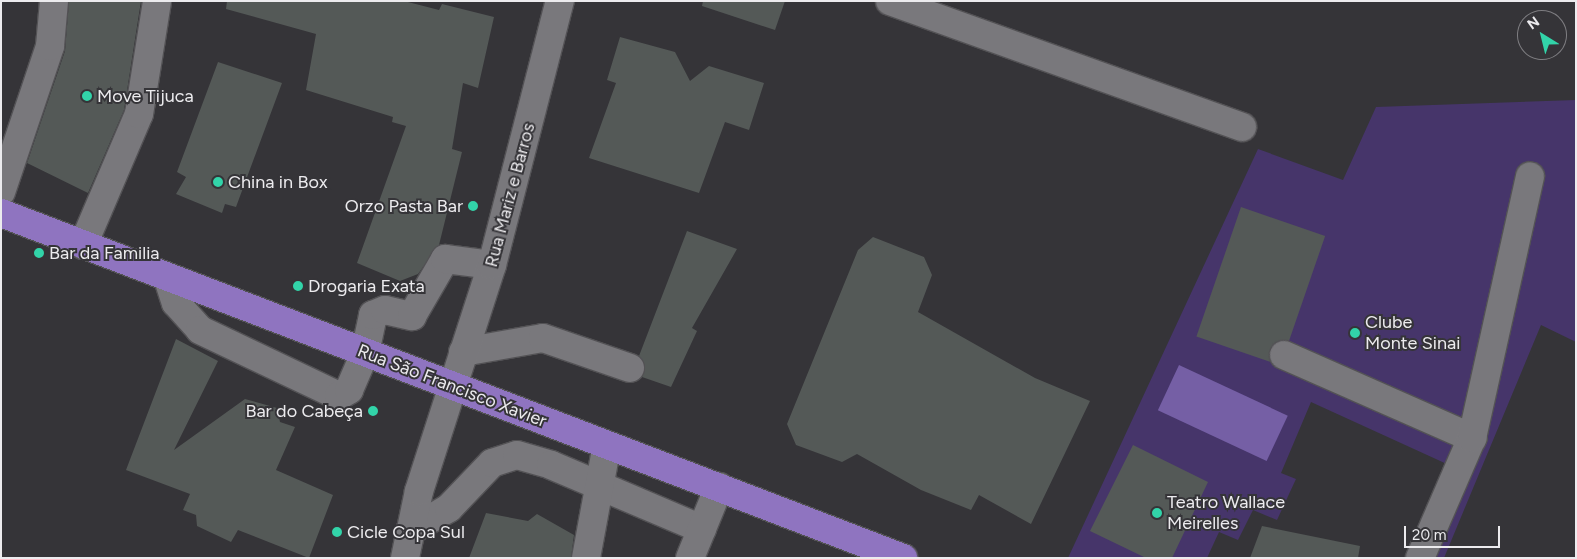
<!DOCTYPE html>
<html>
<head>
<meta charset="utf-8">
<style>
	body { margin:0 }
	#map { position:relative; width:1577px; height:559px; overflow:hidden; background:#353438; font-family:Figtree,sans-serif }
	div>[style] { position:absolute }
	.green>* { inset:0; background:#46356a }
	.water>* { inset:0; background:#755fa5; transform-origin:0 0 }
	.building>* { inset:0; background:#545957; transform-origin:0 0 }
	.roads { filter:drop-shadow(1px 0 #535255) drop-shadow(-1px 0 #535255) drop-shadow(0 1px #535255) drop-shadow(0 -1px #535255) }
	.minor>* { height:28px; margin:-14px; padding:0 14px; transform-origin:14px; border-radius:14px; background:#79787c }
	.major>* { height:28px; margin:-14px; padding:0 14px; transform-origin:14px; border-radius:14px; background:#8f74c0 }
	.dots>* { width:14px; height:14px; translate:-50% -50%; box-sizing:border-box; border:2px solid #353438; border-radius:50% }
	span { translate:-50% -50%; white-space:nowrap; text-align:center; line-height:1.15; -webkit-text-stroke:4px #353438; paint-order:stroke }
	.poi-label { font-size:18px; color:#ecebee }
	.left { translate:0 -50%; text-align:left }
	.right { translate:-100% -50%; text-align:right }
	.street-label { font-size:18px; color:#ecebee }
	.frame { position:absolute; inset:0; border:2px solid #ecebee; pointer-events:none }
	.north { position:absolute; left:1517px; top:10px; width:50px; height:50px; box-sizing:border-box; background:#353438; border:1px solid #7e7d81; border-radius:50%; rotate:324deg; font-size:14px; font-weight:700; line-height:20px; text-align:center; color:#ecebee }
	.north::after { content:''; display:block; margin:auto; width:18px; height:22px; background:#32d4a9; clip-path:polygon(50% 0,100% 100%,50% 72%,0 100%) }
	.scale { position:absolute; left:1404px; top:526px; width:96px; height:22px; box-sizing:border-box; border:2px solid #ecebee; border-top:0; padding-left:6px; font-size:15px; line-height:18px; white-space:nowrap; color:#ecebee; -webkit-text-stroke:4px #353438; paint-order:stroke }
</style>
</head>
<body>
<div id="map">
	<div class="green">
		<i style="clip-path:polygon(1576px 100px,1576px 342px,1541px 325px,1444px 558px,1409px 558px,1449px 465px,1311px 402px,1281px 473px,1296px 479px,1277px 520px,1253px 510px,1238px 540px,1219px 532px,1207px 558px,1068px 558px,1258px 149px,1343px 180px,1376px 107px)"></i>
	</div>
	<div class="water">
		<i style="left:1179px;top:365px;width:120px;height:50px;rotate:25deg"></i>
	</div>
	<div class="building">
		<i style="clip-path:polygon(69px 1px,141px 1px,124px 110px,88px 193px,27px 163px,65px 51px)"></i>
		<i style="clip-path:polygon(227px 1px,404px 1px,439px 10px,442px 4px,494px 17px,478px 88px,463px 83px,452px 149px,462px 152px,439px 245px,418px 274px,400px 281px,357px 263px,406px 126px,392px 122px,393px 117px,306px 90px,316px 34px,226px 9px)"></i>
		<i style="clip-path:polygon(703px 1px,785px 1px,775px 30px,702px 6px)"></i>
		<i style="clip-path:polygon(620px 37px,675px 52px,690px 81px,709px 66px,764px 83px,749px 130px,725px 122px,699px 193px,589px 158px,616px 83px,607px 80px)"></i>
		<i style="clip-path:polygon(218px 62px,282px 83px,236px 207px,225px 204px,222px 213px,176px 194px,186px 177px,177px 172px)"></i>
		<i style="left:1241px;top:207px;width:89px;height:137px;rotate:19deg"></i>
		<i style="clip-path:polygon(687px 231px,737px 249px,692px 328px,697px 331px,671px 387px,642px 377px,645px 366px,639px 356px)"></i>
		<i style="clip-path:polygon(873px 237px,924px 257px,932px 275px,918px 312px,1035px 378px,1090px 401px,1031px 524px,979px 495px,971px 510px,921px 490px,857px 454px,842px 462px,796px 445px,787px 424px,858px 250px)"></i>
		<i style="clip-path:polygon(176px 339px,218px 361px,174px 450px,245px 399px,277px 408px,280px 422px,295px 427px,276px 470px,333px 495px,309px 558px,238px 530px,231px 542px,197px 526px,196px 515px,183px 510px,190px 494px,126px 470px)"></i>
		<i style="clip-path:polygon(1133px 445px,1208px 482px,1172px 558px,1146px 558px,1090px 531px)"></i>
		<i style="clip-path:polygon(486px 513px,528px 521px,537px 514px,574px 535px,571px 558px,469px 558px)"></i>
		<i style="clip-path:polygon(1262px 526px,1360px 546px,1358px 558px,1250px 558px)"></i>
	</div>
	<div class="roads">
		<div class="minor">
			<i style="left:890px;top:1px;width:374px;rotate:19.7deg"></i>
			<i style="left:1px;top:192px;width:154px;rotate:-71.4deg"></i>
			<i style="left:50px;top:46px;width:45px;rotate:-84.9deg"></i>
			<i style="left:83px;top:245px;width:142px;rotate:-66.9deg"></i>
			<i style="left:139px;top:114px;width:114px;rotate:-80.9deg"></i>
			<i style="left:168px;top:279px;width:25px;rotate:72deg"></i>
			<i style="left:176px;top:303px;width:36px;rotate:48deg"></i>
			<i style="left:200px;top:330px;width:154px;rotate:25.4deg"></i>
			<i style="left:339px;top:396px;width:12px;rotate:-31deg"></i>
			<i style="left:349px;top:390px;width:40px;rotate:-66.6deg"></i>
			<i style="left:365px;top:353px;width:39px;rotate:-78deg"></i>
			<i style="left:373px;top:315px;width:13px;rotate:-23deg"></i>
			<i style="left:385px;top:310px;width:28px;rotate:13deg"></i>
			<i style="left:412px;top:316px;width:66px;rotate:-59.9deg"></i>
			<i style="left:445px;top:259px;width:47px;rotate:7.3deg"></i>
			<i style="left:463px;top:352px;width:81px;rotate:-9.9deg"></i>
			<i style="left:543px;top:338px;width:92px;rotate:19deg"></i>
			<i style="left:1284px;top:355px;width:206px;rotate:23.8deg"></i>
			<i style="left:410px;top:531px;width:45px;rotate:-30.5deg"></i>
			<i style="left:449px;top:508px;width:62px;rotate:-46.3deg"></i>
			<i style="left:492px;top:463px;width:26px;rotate:-18deg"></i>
			<i style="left:517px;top:455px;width:35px;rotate:16deg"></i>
			<i style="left:551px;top:465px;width:164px;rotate:23deg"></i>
			<i style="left:405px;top:558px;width:68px;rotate:-78.2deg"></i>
			<i style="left:419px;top:491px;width:237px;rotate:-72.1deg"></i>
			<i style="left:492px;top:265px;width:273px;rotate:-75.6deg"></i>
			<i style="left:586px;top:558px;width:115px;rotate:-79.5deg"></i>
			<i style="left:690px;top:558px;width:77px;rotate:-67.8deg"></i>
			<i style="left:1420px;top:558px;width:131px;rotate:-66.6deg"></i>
			<i style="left:1472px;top:438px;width:268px;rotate:-77.5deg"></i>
		</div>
		<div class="major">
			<i style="left:1px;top:213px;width:966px;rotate:20.93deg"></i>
		</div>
	</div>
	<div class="dots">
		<i style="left:87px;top:96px;background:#32d4a9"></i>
		<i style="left:218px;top:182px;background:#32d4a9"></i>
		<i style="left:473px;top:206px;background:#32d4a9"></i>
		<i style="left:39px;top:253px;background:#32d4a9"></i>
		<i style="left:298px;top:286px;background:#32d4a9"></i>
		<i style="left:1355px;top:333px;background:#32d4a9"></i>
		<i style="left:373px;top:411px;background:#32d4a9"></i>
		<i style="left:1157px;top:513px;background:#32d4a9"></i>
		<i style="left:337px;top:532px;background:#32d4a9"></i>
	</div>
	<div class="poi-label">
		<span class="left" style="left:97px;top:96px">Move Tijuca</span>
		<span class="left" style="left:228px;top:182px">China in Box</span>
		<span class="right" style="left:463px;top:206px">Orzo Pasta Bar</span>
		<span class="left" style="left:49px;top:253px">Bar da Familia</span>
		<span class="left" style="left:308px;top:286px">Drogaria Exata</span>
		<span class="left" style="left:1365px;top:333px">Clube<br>Monte Sinai</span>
		<span class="right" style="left:363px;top:411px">Bar do Cabeça</span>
		<span class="left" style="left:1167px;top:513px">Teatro Wallace<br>Meirelles</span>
		<span class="left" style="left:347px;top:532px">Cicle Copa Sul</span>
	</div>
	<div class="street-label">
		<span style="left:510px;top:195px;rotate:-75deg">Rua Mariz e Barros</span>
		<span style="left:452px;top:386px;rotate:21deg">Rua São Francisco Xavier</span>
	</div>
	<div class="frame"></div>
	<div class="north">N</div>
	<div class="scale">20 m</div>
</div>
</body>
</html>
